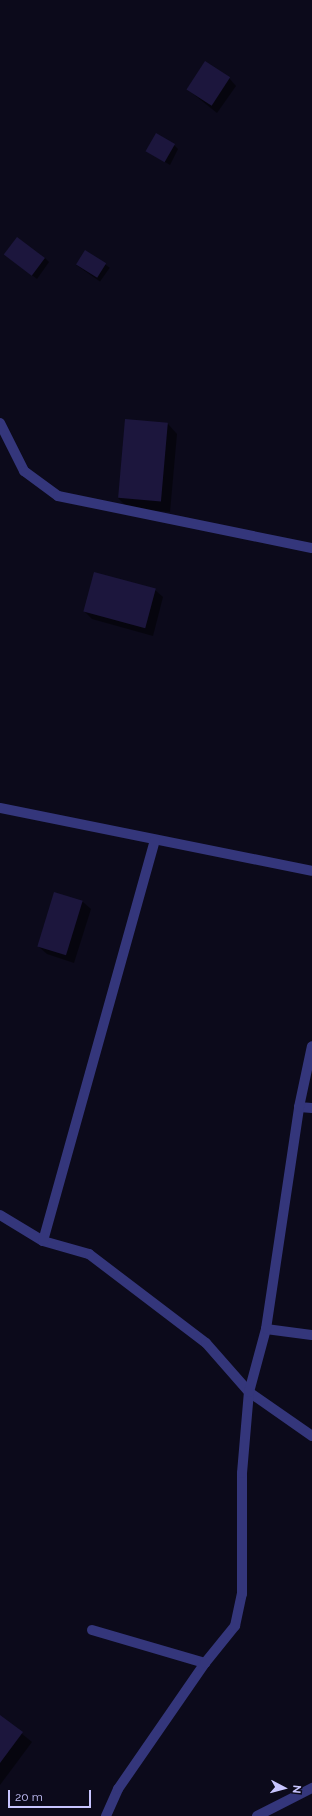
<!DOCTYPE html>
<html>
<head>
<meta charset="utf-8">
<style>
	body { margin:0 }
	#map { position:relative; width:312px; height:1816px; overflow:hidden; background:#0c0a1b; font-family:Raleway,sans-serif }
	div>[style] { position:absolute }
	.shadow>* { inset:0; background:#0007; transform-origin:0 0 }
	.building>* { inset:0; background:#1c163d; transform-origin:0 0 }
	.minor>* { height:10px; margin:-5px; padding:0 5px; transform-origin:5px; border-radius:5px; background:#34367b }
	span { translate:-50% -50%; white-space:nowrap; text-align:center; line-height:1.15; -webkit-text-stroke:3.5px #0c0a1b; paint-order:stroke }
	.north { position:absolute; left:264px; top:1768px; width:40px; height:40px; -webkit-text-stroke:3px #0c0a1b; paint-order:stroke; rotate:96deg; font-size:11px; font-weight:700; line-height:16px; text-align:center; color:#c8c5ff }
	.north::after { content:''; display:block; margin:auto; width:14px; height:18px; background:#c8c5ff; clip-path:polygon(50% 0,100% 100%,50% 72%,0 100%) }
	.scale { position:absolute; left:8px; top:1790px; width:83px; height:18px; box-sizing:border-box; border:2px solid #c8c5ff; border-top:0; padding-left:5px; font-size:12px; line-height:14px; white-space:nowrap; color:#c8c5ff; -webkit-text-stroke:3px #0c0a1b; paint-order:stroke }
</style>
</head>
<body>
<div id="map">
	<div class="shadow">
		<i style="clip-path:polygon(229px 78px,236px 86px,217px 113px,187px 89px)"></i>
		<i style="clip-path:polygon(174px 145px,178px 149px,170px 165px,147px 151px)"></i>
		<i style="left:86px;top:251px;width:29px;height:17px;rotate:35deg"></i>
		<i style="clip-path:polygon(6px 255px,45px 258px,49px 262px,37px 279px)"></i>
		<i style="clip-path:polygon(168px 424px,177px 434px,170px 512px,128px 508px,118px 498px)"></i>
		<i style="clip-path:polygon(155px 590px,163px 597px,153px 636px,92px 619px,84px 611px)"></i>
		<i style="clip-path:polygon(55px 893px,83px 902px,91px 909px,74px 963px,47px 954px,39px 947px)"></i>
		<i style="clip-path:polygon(0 1716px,32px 1742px,0 1785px)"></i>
	</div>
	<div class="building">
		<i style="left:205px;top:61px;width:30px;height:34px;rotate:33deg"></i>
		<i style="left:156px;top:133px;width:22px;height:21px;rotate:30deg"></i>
		<i style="left:17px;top:237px;width:35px;height:22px;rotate:37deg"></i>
		<i style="left:85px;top:250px;width:25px;height:17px;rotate:32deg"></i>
		<i style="left:125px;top:419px;width:43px;height:79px;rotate:5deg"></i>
		<i style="left:94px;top:572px;width:64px;height:41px;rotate:15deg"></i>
		<i style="left:54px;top:892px;width:30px;height:57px;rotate:17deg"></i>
		<i style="clip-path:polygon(0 1715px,23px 1732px,0 1763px)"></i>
	</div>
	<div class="minor">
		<i style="left:0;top:423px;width:54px;rotate:63.4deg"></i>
		<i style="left:24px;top:471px;width:42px;rotate:36.3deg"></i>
		<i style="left:58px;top:496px;width:259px;rotate:11.6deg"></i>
		<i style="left:0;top:808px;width:318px;rotate:11.4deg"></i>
		<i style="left:299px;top:1107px;width:13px;rotate:4deg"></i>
		<i style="left:0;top:1215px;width:50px;rotate:31.2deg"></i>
		<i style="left:43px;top:1241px;width:48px;rotate:15.8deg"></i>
		<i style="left:89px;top:1254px;width:147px;rotate:37.3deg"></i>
		<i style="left:206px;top:1343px;width:65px;rotate:48.7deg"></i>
		<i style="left:249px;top:1392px;width:77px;rotate:34.9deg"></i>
		<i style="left:43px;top:1241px;width:416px;rotate:-74.4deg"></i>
		<i style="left:266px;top:1329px;width:46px;rotate:7.4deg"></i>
		<i style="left:92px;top:1630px;width:118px;rotate:16.3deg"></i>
		<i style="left:106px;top:1816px;width:30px;rotate:-66deg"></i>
		<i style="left:118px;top:1789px;width:153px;rotate:-55.4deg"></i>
		<i style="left:205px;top:1663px;width:48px;rotate:-51deg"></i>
		<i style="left:235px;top:1626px;width:33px;rotate:-78deg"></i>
		<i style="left:242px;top:1594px;width:121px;rotate:-90deg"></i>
		<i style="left:242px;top:1473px;width:81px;rotate:-85.1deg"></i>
		<i style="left:249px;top:1392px;width:65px;rotate:-74.9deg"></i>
		<i style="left:266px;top:1329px;width:224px;rotate:-81.5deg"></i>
		<i style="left:299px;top:1107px;width:62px;rotate:-78deg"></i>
		<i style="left:257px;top:1816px;width:62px;rotate:-27deg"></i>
	</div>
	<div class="north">N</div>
	<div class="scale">20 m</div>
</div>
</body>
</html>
